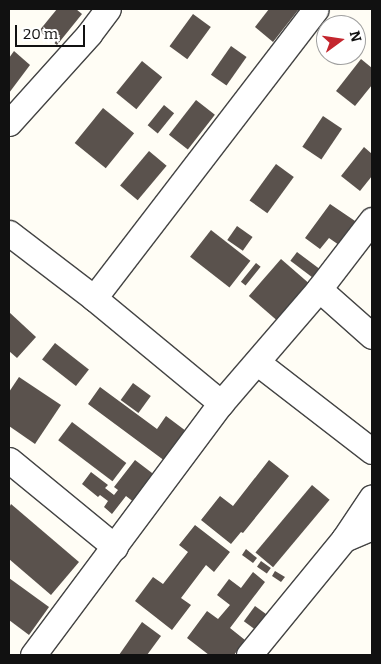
<!DOCTYPE html>
<html>
<head>
<meta charset="utf-8">
<style>
	body { margin:0 }
	#map { position:relative; width:381px; height:664px; overflow:hidden; background:#fffdf5; font-family:Bitter,serif }
	div>[style] { position:absolute }
	.building>* { inset:0; background:#5a524d; transform-origin:0 0 }
	.roads { filter:drop-shadow(1px 0 #444) drop-shadow(-1px 0 #444) drop-shadow(0 1px #444) drop-shadow(0 -1px #444) }
	.minor>* { height:25px; margin:-12.5px; padding:0 12.5px; transform-origin:12.5px; border-radius:12.5px; background:#fff }
	span { translate:-50% -50%; white-space:nowrap; text-align:center; line-height:1.15; -webkit-text-stroke:5px #fff; paint-order:stroke }
	.frame { position:absolute; inset:0; border:10px solid #111; pointer-events:none }
	.north { position:absolute; left:316px; top:15px; width:50px; height:50px; box-sizing:border-box; background:#fff; border:1px solid #a0a0a0; border-radius:50%; rotate:76deg; font-size:14px; font-weight:700; line-height:20px; text-align:center; color:#111 }
	.north::after { content:''; display:block; margin:auto; width:18px; height:22px; background:#c4262e; clip-path:polygon(50% 0,100% 100%,50% 72%,0 100%) }
	.scale { position:absolute; left:15px; top:25px; width:70px; height:22px; box-sizing:border-box; border:2px solid #111; border-top:0; padding-left:6px; font-size:15px; line-height:18px; white-space:nowrap; color:#111; -webkit-text-stroke:4px #fff; paint-order:stroke }
</style>
</head>
<body>
<div id="map">
	<div class="building">
		<i style="clip-path:polygon(57px 9px,76px 9px,82px 14px,57px 45px,39px 31px)"></i>
		<i style="clip-path:polygon(269px 9px,299px 9px,273px 42px,255px 27px)"></i>
		<i style="left:193px;top:14px;width:22px;height:40px;rotate:36deg"></i>
		<i style="left:231px;top:46px;width:19px;height:35px;rotate:35deg"></i>
		<i style="clip-path:polygon(14px 51px,30px 65px,9px 93px,9px 58px)"></i>
		<i style="clip-path:polygon(361px 59px,372px 68px,372px 85px,355px 106px,336px 91px)"></i>
		<i style="left:142px;top:61px;width:26px;height:41px;rotate:39deg"></i>
		<i style="left:196px;top:100px;width:24px;height:44px;rotate:38deg"></i>
		<i style="left:164px;top:105px;width:13px;height:26px;rotate:39deg"></i>
		<i style="left:103px;top:108px;width:40px;height:45px;rotate:39deg"></i>
		<i style="left:323px;top:116px;width:23px;height:37px;rotate:34deg"></i>
		<i style="clip-path:polygon(364px 147px,372px 154px,372px 176px,360px 191px,341px 176px)"></i>
		<i style="left:149px;top:151px;width:23px;height:45px;rotate:40deg"></i>
		<i style="left:276px;top:164px;width:22px;height:45px;rotate:36deg"></i>
		<i style="clip-path:polygon(330px 204px,358px 223px,339px 245px,329px 238px,320px 249px,305px 238px)"></i>
		<i style="left:237px;top:226px;width:19px;height:17px;rotate:35deg"></i>
		<i style="left:211px;top:230px;width:50px;height:34px;rotate:38deg"></i>
		<i style="left:297px;top:252px;width:38px;height:11px;rotate:37deg"></i>
		<i style="left:281px;top:259px;width:37px;height:49px;rotate:41deg"></i>
		<i style="left:256px;top:263px;width:6px;height:24px;rotate:39deg"></i>
		<i style="clip-path:polygon(9px 312px,36px 337px,17px 358px,9px 351px)"></i>
		<i style="left:55px;top:343px;width:43px;height:21px;rotate:38deg"></i>
		<i style="clip-path:polygon(19px 377px,61px 405px,35px 444px,9px 426px,9px 392px)"></i>
		<i style="left:133px;top:383px;width:22px;height:21px;rotate:36deg"></i>
		<i style="clip-path:polygon(100px 387px,157px 429px,166px 416px,190px 434px,169px 464px,88px 404px)"></i>
		<i style="left:72px;top:422px;width:68px;height:23px;rotate:37deg"></i>
		<i style="clip-path:polygon(135px 460px,156px 476px,135px 503px,126px 496px,112px 514px,104px 507px,108px 501px,100px 495px,98px 497px,82px 484px,91px 472px,108px 485px,105px 488px,114px 495px,118px 490px,114px 487px)"></i>
		<i style="clip-path:polygon(269px 460px,289px 476px,243px 533px,241px 532px,231px 544px,201px 520px,220px 496px,233px 506px)"></i>
		<i style="left:312px;top:485px;width:23px;height:88px;rotate:40deg"></i>
		<i style="clip-path:polygon(11px 504px,79px 562px,51px 595px,9px 559px,9px 508px)"></i>
		<i style="clip-path:polygon(195px 525px,230px 552px,214px 572px,206px 565px,181px 598px,191px 605px,172px 630px,135px 601px,153px 577px,163px 584px,188px 552px,179px 545px)"></i>
		<i style="clip-path:polygon(246px 549px,257px 558px,253px 563px,242px 555px)"></i>
		<i style="left:261px;top:561px;width:12px;height:7px;rotate:35deg"></i>
		<i style="clip-path:polygon(275px 571px,285px 577px,281px 582px,272px 576px)"></i>
		<i style="clip-path:polygon(253px 572px,265px 582px,230px 628px,245px 640px,234px 655px,209px 655px,187px 638px,207px 611px,218px 619px,230px 605px,217px 595px,229px 579px,241px 588px)"></i>
		<i style="clip-path:polygon(9px 578px,49px 607px,29px 635px,9px 620px)"></i>
		<i style="left:255px;top:606px;width:14px;height:19px;rotate:36deg"></i>
		<i style="clip-path:polygon(142px 622px,161px 636px,147px 655px,119px 655px)"></i>
	</div>
	<div class="roads">
		<div class="minor">
			<i style="left:9px;top:123px;width:120px;rotate:-48deg"></i>
			<i style="left:89px;top:34px;width:31px;rotate:-53deg"></i>
			<i style="left:9px;top:233px;width:107px;rotate:37.4deg"></i>
			<i style="left:94px;top:298px;width:165px;rotate:39.6deg"></i>
			<i style="left:319px;top:289px;width:71px;rotate:41.6deg"></i>
			<i style="left:94px;top:298px;width:364px;rotate:-52.5deg"></i>
			<i style="left:258px;top:363px;width:144px;rotate:37.7deg"></i>
			<i style="left:9px;top:460px;width:137px;rotate:39.4deg"></i>
			<i style="left:344px;top:539px;width:50px;rotate:-56.3deg"></i>
			<i style="left:33px;top:655px;width:314px;rotate:-53.3deg"></i>
			<i style="left:221px;top:403px;width:150px;rotate:-49.3deg"></i>
			<i style="left:319px;top:289px;width:87px;rotate:-52.5deg"></i>
			<i style="left:249px;top:655px;width:150px;rotate:-50.7deg"></i>
			<i style="left:344px;top:539px;width:30px;rotate:-23deg"></i>
		</div>
	</div>
	<div class="frame"></div>
	<div class="north">N</div>
	<div class="scale">20 m</div>
</div>
</body>
</html>
